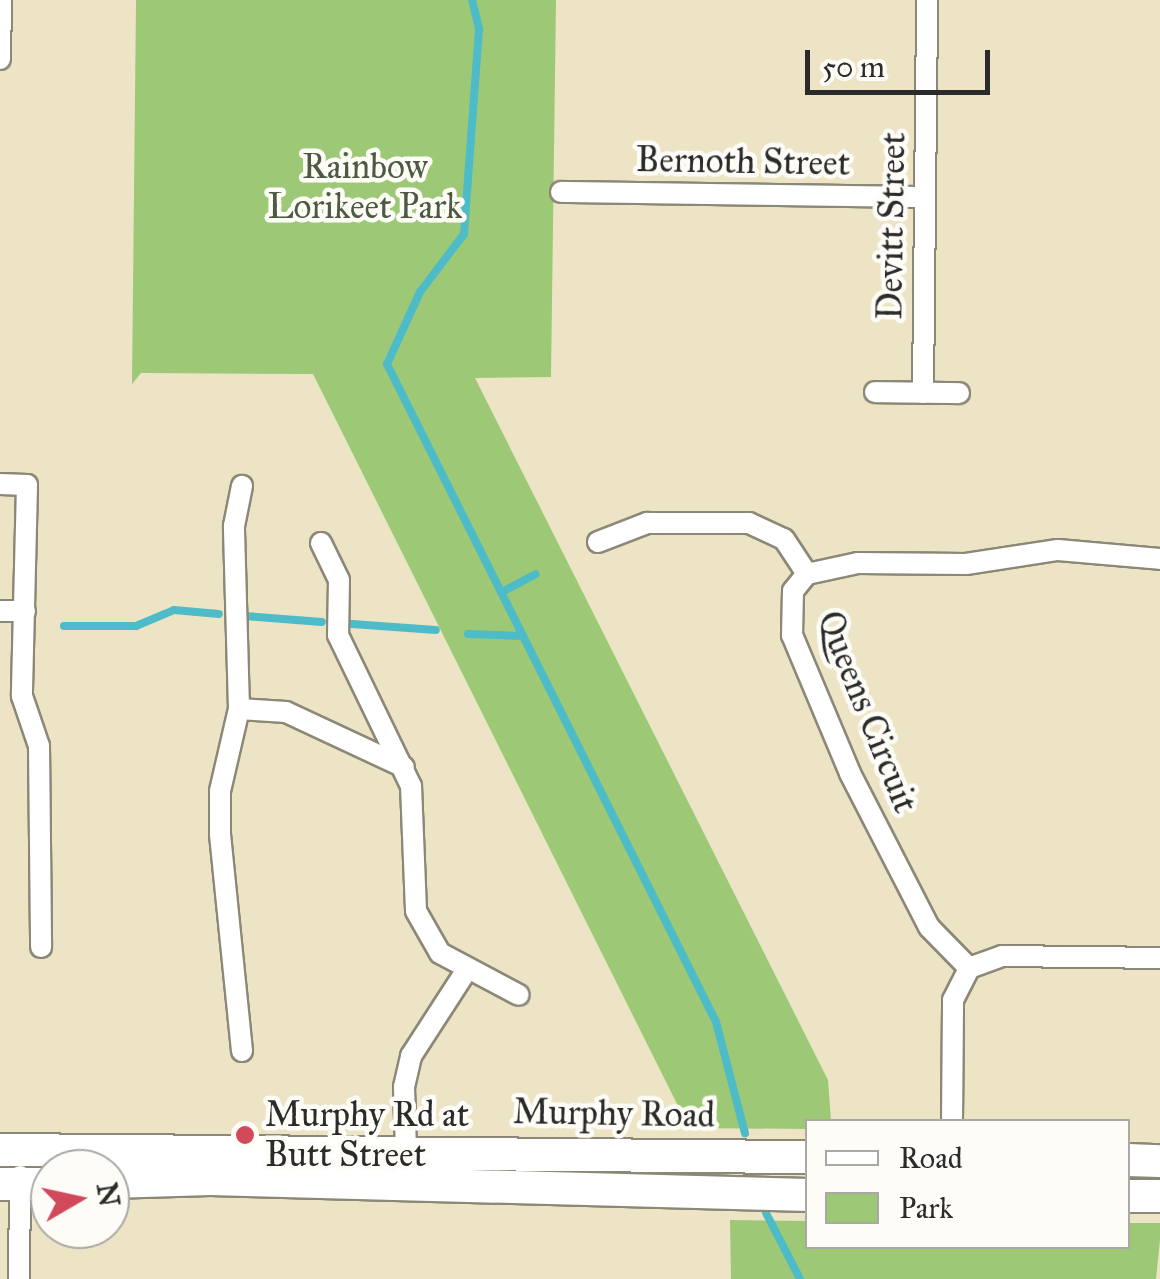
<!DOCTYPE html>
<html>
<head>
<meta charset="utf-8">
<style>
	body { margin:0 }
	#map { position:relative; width:1160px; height:1279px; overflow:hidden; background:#ece4c5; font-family:"IM FELL Great Primer",serif }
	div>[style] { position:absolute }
	.green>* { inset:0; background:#9dc977 }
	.stream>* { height:8px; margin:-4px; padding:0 4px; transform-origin:4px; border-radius:4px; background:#4ebbc8 }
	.roads { filter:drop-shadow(2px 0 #8c8878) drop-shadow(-2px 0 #8c8878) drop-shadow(0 2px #8c8878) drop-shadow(0 -2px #8c8878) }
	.minor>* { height:20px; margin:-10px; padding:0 10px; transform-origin:10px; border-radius:10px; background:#fff }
	.primary>* { height:32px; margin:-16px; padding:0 16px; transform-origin:16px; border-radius:16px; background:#fff }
	.dots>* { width:28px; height:28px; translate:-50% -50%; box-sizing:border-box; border:5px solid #fdfcf7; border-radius:50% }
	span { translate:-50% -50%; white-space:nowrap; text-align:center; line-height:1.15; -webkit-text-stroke:9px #fdfcf7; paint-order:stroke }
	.street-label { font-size:35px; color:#2b2b2b }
	.park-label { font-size:35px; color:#4d5a42 }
	.poi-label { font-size:35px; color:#2b2b2b }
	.left { translate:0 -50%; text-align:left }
	.legend { position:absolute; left:805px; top:1119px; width:325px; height:130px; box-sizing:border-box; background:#fdfcf7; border:2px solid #a9a8a5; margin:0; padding:12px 18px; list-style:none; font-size:30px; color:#2b2b2b }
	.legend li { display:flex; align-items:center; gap:20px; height:50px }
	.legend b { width:50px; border:2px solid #a9a8a5 }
	.north { position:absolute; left:30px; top:1149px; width:100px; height:100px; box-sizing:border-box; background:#fdfcf7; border:2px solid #a9a8a5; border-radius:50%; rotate:81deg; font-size:28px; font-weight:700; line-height:40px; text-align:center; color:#2b2b2b }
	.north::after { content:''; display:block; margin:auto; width:35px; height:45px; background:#d1495b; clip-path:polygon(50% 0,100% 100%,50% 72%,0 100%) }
	.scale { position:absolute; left:805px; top:50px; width:185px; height:45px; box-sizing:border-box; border:5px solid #2b2b2b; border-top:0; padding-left:12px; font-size:30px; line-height:35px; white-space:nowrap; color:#2b2b2b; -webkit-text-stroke:8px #fdfcf7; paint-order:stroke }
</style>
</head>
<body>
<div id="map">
	<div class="green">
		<i style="clip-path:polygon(136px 0,556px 0,551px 377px,475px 378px,828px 1080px,831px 1121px,808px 1122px,807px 1129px,689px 1128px,313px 374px,141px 373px,132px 384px)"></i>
		<i style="clip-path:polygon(730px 1220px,807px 1221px,808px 1246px,1128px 1246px,1128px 1223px,1160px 1223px,1160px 1240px,1156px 1279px,731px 1279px)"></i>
	</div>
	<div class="stream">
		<i style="left:472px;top:0;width:30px;rotate:76deg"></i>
		<i style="left:479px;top:29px;width:206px;rotate:94.2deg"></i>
		<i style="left:464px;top:234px;width:73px;rotate:127.2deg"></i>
		<i style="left:420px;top:292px;width:79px;rotate:114.6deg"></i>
		<i style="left:387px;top:364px;width:736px;rotate:63.43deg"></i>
		<i style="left:716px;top:1022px;width:115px;rotate:75.4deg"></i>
		<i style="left:502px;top:592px;width:38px;rotate:-28deg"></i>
		<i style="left:245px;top:616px;width:77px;rotate:4.5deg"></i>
		<i style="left:352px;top:624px;width:84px;rotate:4.1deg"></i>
		<i style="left:64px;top:626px;width:72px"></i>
		<i style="left:136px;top:626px;width:41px;rotate:-22.8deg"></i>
		<i style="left:174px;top:610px;width:45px;rotate:5.1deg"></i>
		<i style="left:468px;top:634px;width:55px;rotate:2.1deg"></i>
		<i style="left:766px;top:1213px;width:74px;rotate:62.7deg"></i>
	</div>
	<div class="roads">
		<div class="minor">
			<i style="left:0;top:59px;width:59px;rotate:-89deg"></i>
			<i style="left:561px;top:192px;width:364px;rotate:0.8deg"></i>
			<i style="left:875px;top:392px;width:84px;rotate:0.7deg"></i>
			<i style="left:923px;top:393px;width:393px;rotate:-89.4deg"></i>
			<i style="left:0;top:484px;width:27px;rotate:2deg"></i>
			<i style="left:27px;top:485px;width:211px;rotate:91.4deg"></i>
			<i style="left:22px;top:696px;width:53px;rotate:71.2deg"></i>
			<i style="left:39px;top:746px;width:201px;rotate:89.4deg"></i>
			<i style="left:598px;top:542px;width:53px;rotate:-21.2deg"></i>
			<i style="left:647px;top:523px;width:102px"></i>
			<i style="left:749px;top:523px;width:38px;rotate:25deg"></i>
			<i style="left:784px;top:539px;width:42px;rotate:56.7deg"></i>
			<i style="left:321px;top:543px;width:41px;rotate:64.1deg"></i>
			<i style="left:339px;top:580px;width:55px;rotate:91deg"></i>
			<i style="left:338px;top:635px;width:168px;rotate:64.2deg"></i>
			<i style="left:411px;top:786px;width:125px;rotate:87.7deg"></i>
			<i style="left:416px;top:911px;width:48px;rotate:60.3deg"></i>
			<i style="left:440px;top:953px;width:89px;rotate:28deg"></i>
			<i style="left:0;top:611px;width:25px"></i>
			<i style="left:239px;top:709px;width:47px;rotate:3.7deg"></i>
			<i style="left:286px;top:712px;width:130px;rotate:25deg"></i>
			<i style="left:969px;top:968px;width:57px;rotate:-134.3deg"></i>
			<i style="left:929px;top:927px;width:173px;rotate:-117.2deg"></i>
			<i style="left:850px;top:773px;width:150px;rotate:-112.8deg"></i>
			<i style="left:792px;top:635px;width:44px;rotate:-88.7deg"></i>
			<i style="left:793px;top:591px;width:22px;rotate:-51deg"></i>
			<i style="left:807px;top:574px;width:52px;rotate:-12.2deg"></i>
			<i style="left:858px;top:563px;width:108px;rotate:0.5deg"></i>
			<i style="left:966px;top:564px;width:93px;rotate:-8.7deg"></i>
			<i style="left:1058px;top:550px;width:102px;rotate:5deg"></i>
			<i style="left:242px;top:1051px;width:218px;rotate:-95.8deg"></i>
			<i style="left:220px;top:834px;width:43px;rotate:-90deg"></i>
			<i style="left:220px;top:791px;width:84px;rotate:-77deg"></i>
			<i style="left:239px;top:709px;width:183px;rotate:-91.6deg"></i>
			<i style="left:234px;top:526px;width:41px;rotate:-78.7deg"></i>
			<i style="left:952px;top:1122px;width:122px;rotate:-89.5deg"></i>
			<i style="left:953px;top:1000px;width:36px;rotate:-63deg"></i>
			<i style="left:969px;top:968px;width:35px;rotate:-20deg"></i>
			<i style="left:1002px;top:956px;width:158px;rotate:0.7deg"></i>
			<i style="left:406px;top:1151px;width:64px;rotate:-91.8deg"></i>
			<i style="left:404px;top:1087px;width:32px;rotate:-77deg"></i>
			<i style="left:411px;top:1056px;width:101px;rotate:-57.1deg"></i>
			<i style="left:19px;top:1279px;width:103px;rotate:-89.4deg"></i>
		</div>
		<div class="primary">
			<i style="left:0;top:1150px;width:808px;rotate:0.5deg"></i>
			<i style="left:1128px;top:1160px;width:32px;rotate:2deg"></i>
			<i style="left:110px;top:1182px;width:100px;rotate:-1.7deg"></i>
			<i style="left:210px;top:1179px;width:598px;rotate:1.53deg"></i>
			<i style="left:0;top:1184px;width:50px"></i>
			<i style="left:1128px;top:1196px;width:32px"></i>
		</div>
	</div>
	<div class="dots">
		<i style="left:245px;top:1135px;background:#d1495b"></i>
	</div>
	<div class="street-label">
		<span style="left:743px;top:162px;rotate:1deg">Bernoth Street</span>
		<span style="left:892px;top:226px;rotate:-89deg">Devitt Street</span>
		<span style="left:867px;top:712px;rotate:68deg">Queens Circuit</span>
		<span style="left:614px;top:1114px;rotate:1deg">Murphy Road</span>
	</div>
	<div class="park-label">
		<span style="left:365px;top:187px">Rainbow<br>Lorikeet Park</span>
	</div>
	<div class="poi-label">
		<span class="left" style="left:265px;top:1135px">Murphy Rd at<br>Butt Street</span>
	</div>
	<ul class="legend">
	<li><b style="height:12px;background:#fff"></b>Road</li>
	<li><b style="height:28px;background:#9dc977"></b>Park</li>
	</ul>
	<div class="north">N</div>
	<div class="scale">50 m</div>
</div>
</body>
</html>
